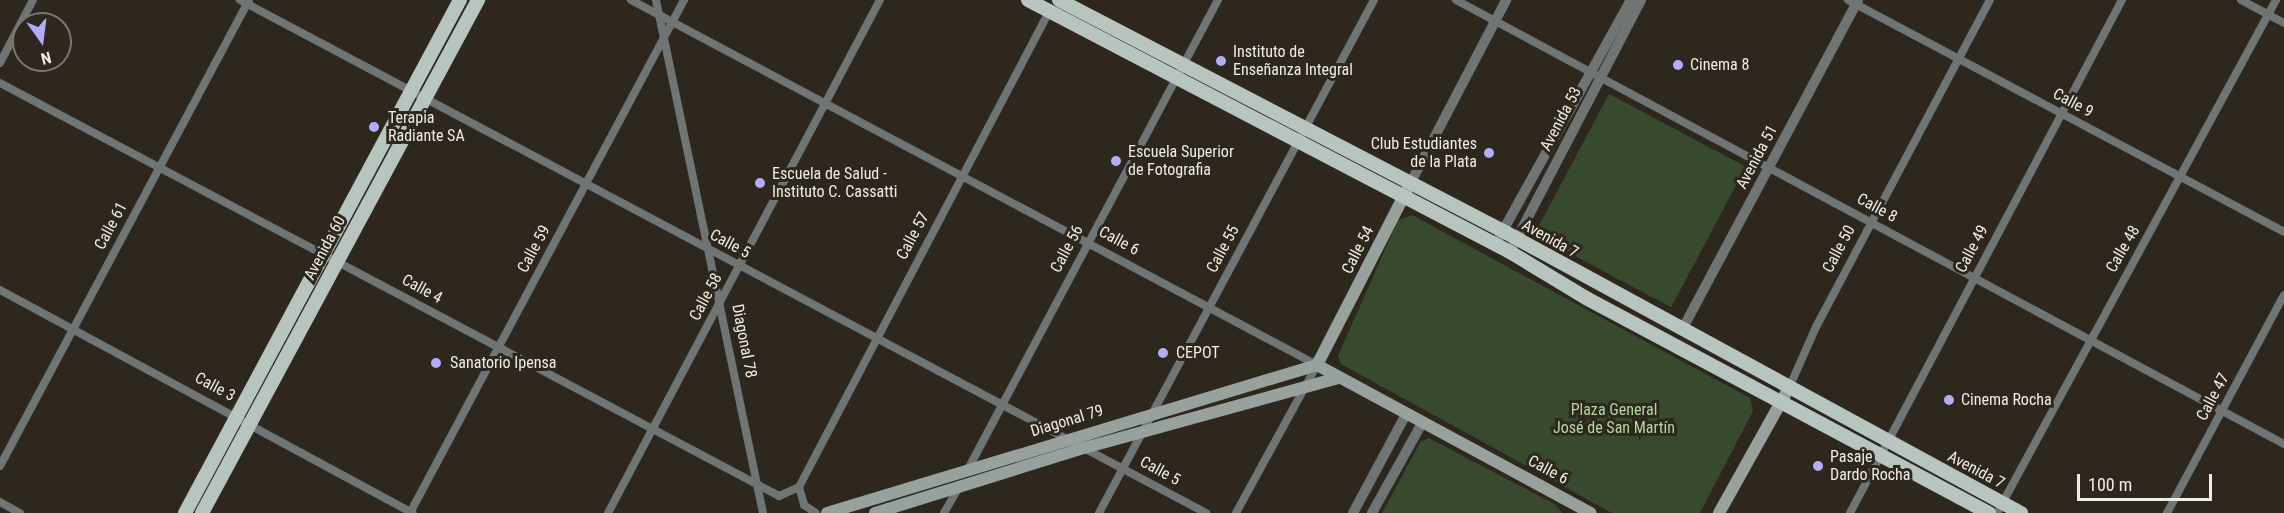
<!DOCTYPE html>
<html>
<head>
<meta charset="utf-8">
<style>
	body { margin:0 }
	#map { position:relative; width:2284px; height:513px; overflow:hidden; background:#2d271e; font-family:"Roboto Condensed",sans-serif }
	div>[style] { position:absolute }
	.green>* { inset:0; background:#384a2d; transform-origin:0 0 }
	.minor>* { height:8px; margin:-4px; padding:0 4px; transform-origin:4px; border-radius:4px; background:#6f7574 }
	.tertiary>* { height:10px; margin:-5px; padding:0 5px; transform-origin:5px; border-radius:5px; background:#6f7574 }
	.secondary>* { height:12px; margin:-6px; padding:0 6px; transform-origin:6px; border-radius:6px; background:#97a29f }
	.primary>* { height:14px; margin:-7px; padding:0 7px; transform-origin:7px; border-radius:7px; background:#b7c4c0 }
	.dots>* { width:16px; height:16px; translate:-50% -50%; box-sizing:border-box; border:3px solid #2d271e; border-radius:50% }
	span { translate:-50% -50%; white-space:nowrap; text-align:center; line-height:1.15; -webkit-text-stroke:6px #2d271e; paint-order:stroke }
	.poi-label { font-size:16px; color:#f0ece6 }
	.left { translate:0 -50%; text-align:left }
	.right { translate:-100% -50%; text-align:right }
	.street-label { font-size:16px; color:#f0ece6 }
	.park-label { font-size:16px; color:#b3d89d }
	.north { position:absolute; left:12px; top:12px; width:60px; height:60px; box-sizing:border-box; background:#2d271e; border:2px solid #7b766e; border-radius:50%; rotate:166deg; font-size:16px; font-weight:700; line-height:24px; text-align:center; color:#f0ece6 }
	.north::after { content:''; display:block; margin:auto; width:21px; height:27px; background:#b3adf9; clip-path:polygon(50% 0,100% 100%,50% 72%,0 100%) }
	.scale { position:absolute; left:2077px; top:474px; width:135px; height:27px; box-sizing:border-box; border:3px solid #f0ece6; border-top:0; padding-left:8px; font-size:18px; line-height:21px; white-space:nowrap; color:#f0ece6; -webkit-text-stroke:4px #2d271e; paint-order:stroke }
</style>
</head>
<body>
<div id="map">
	<div class="green">
		<i style="left:1609px;top:94px;width:155px;height:159px;rotate:28deg"></i>
		<i style="clip-path:polygon(1412px 215px,1750px 398px,1753px 411px,1700px 513px,1612px 513px,1341px 364px,1338px 356px,1398px 220px)"></i>
		<i style="clip-path:polygon(1429px 438px,1556px 505px,1562px 513px,1382px 513px,1421px 441px)"></i>
	</div>
	<div class="minor">
		<i style="left:240px;top:0;width:1094px;rotate:27.97deg"></i>
		<i style="left:631px;top:0;width:777px;rotate:28.02deg"></i>
		<i style="left:1317px;top:365px;width:169px;rotate:118.7deg"></i>
		<i style="left:656px;top:0;width:524px;rotate:78.22deg"></i>
		<i style="left:1456px;top:0;width:940px;rotate:28.2deg"></i>
		<i style="left:1848px;top:0;width:494px;rotate:28deg"></i>
		<i style="left:2241px;top:0;width:49px;rotate:28.1deg"></i>
		<i style="left:0;top:63px;width:71px;rotate:-62.4deg"></i>
		<i style="left:0;top:83px;width:882px;rotate:27.93deg"></i>
		<i style="left:779px;top:496px;width:22px;rotate:-24deg"></i>
		<i style="left:799px;top:487px;width:541px;rotate:-62.25deg"></i>
		<i style="left:0;top:290px;width:469px;rotate:28.4deg"></i>
		<i style="left:1789px;top:388px;width:67px;rotate:-66.1deg"></i>
		<i style="left:1816px;top:327px;width:370px;rotate:-62deg"></i>
		<i style="left:0;top:466px;width:528px;rotate:-61.88deg"></i>
		<i style="left:967px;top:471px;width:534px;rotate:-61.95deg"></i>
		<i style="left:799px;top:487px;width:19px;rotate:74deg"></i>
		<i style="left:804px;top:505px;width:14px;rotate:34deg"></i>
		<i style="left:0;top:502px;width:23px;rotate:29deg"></i>
		<i style="left:410px;top:513px;width:582px;rotate:-61.89deg"></i>
		<i style="left:608px;top:513px;width:581px;rotate:-62.07deg"></i>
		<i style="left:944px;top:513px;width:32px;rotate:-60deg"></i>
		<i style="left:1099px;top:513px;width:582px;rotate:-61.81deg"></i>
		<i style="left:1850px;top:513px;width:581px;rotate:-62.07deg"></i>
		<i style="left:1997px;top:513px;width:584px;rotate:-61.46deg"></i>
		<i style="left:2167px;top:513px;width:247px;rotate:-61.8deg"></i>
	</div>
	<div class="tertiary">
		<i style="left:1410px;top:184px;width:208px;rotate:-62.4deg"></i>
		<i style="left:1500px;top:236px;width:270px;rotate:-61deg"></i>
		<i style="left:1514px;top:244px;width:275px;rotate:-62.5deg"></i>
		<i style="left:1683px;top:328px;width:372px;rotate:-61.9deg"></i>
		<i style="left:1353px;top:513px;width:112px;rotate:-61.8deg"></i>
		<i style="left:1372px;top:513px;width:103px;rotate:-60.9deg"></i>
	</div>
	<div class="secondary">
		<i style="left:1317px;top:365px;width:311px;rotate:28.4deg"></i>
		<i style="left:1317px;top:365px;width:197px;rotate:-62.8deg"></i>
		<i style="left:827px;top:513px;width:512px;rotate:-16.81deg"></i>
		<i style="left:875px;top:513px;width:219px;rotate:-17.3deg"></i>
		<i style="left:1084px;top:448px;width:263px;rotate:-15.4deg"></i>
		<i style="left:1719px;top:513px;width:143px;rotate:-60.8deg"></i>
	</div>
	<div class="primary">
		<i style="left:1028px;top:0;width:544px;rotate:27.6deg"></i>
		<i style="left:1510px;top:252px;width:89px;rotate:31.2deg"></i>
		<i style="left:1586px;top:298px;width:457px;rotate:28.1deg"></i>
		<i style="left:1059px;top:0;width:500px;rotate:27.49deg"></i>
		<i style="left:1503px;top:231px;width:590px;rotate:28.56deg"></i>
		<i style="left:185px;top:513px;width:582px;rotate:-61.81deg"></i>
		<i style="left:202px;top:513px;width:583px;rotate:-61.72deg"></i>
	</div>
	<div class="dots">
		<i style="left:1221px;top:61px;background:#b3adf9"></i>
		<i style="left:1678px;top:65px;background:#b3adf9"></i>
		<i style="left:374px;top:127px;background:#b3adf9"></i>
		<i style="left:1489px;top:153px;background:#b3adf9"></i>
		<i style="left:1116px;top:161px;background:#b3adf9"></i>
		<i style="left:760px;top:183px;background:#b3adf9"></i>
		<i style="left:1163px;top:353px;background:#b3adf9"></i>
		<i style="left:436px;top:363px;background:#b3adf9"></i>
		<i style="left:1949px;top:400px;background:#b3adf9"></i>
		<i style="left:1818px;top:466px;background:#b3adf9"></i>
	</div>
	<div class="poi-label">
		<span class="left" style="left:1233px;top:61px">Instituto de<br>Enseñanza Integral</span>
		<span class="left" style="left:1690px;top:65px">Cinema 8</span>
		<span class="left" style="left:388px;top:127px">Terapia<br>Radiante SA</span>
		<span class="right" style="left:1477px;top:153px">Club Estudiantes<br>de la Plata</span>
		<span class="left" style="left:1128px;top:161px">Escuela Superior<br>de Fotografia</span>
		<span class="left" style="left:772px;top:183px">Escuela de Salud -<br>Instituto C. Cassatti</span>
		<span class="left" style="left:1176px;top:353px">CEPOT</span>
		<span class="left" style="left:450px;top:363px">Sanatorio Ipensa</span>
		<span class="left" style="left:1961px;top:400px">Cinema Rocha</span>
		<span class="left" style="left:1830px;top:466px">Pasaje<br>Dardo Rocha</span>
	</div>
	<div class="street-label">
		<span style="left:2073px;top:103px;rotate:28deg">Calle 9</span>
		<span style="left:1561px;top:119px;rotate:-62deg">Avenida 53</span>
		<span style="left:1757px;top:157px;rotate:-62deg">Avenida 51</span>
		<span style="left:1877px;top:208px;rotate:28deg">Calle 8</span>
		<span style="left:111px;top:226px;rotate:-62deg">Calle 61</span>
		<span style="left:913px;top:236px;rotate:-62deg">Calle 57</span>
		<span style="left:1550px;top:239px;rotate:29deg">Avenida 7</span>
		<span style="left:1119px;top:241px;rotate:28deg">Calle 6</span>
		<span style="left:730px;top:244px;rotate:28deg">Calle 5</span>
		<span style="left:325px;top:248px;rotate:-62deg">Avenida 60</span>
		<span style="left:534px;top:249px;rotate:-62deg">Calle 59</span>
		<span style="left:1067px;top:249px;rotate:-62deg">Calle 56</span>
		<span style="left:1223px;top:249px;rotate:-62deg">Calle 55</span>
		<span style="left:1839px;top:249px;rotate:-62deg">Calle 50</span>
		<span style="left:1972px;top:249px;rotate:-62deg">Calle 49</span>
		<span style="left:2123px;top:249px;rotate:-60deg">Calle 48</span>
		<span style="left:1358px;top:250px;rotate:-63deg">Calle 54</span>
		<span style="left:422px;top:289px;rotate:28deg">Calle 4</span>
		<span style="left:706px;top:297px;rotate:-62deg">Calle 58</span>
		<span style="left:744px;top:341px;rotate:79deg">Diagonal 78</span>
		<span style="left:215px;top:387px;rotate:28deg">Calle 3</span>
		<span style="left:2213px;top:397px;rotate:-62deg">Calle 47</span>
		<span style="left:1067px;top:421px;rotate:-17deg">Diagonal 79</span>
		<span style="left:1548px;top:470px;rotate:28deg">Calle 6</span>
		<span style="left:1976px;top:470px;rotate:28deg">Avenida 7</span>
		<span style="left:1160px;top:471px;rotate:28deg">Calle 5</span>
	</div>
	<div class="park-label">
		<span style="left:1614px;top:419px">Plaza General<br>José de San Martín</span>
	</div>
	<div class="north">N</div>
	<div class="scale">100 m</div>
</div>
</body>
</html>
